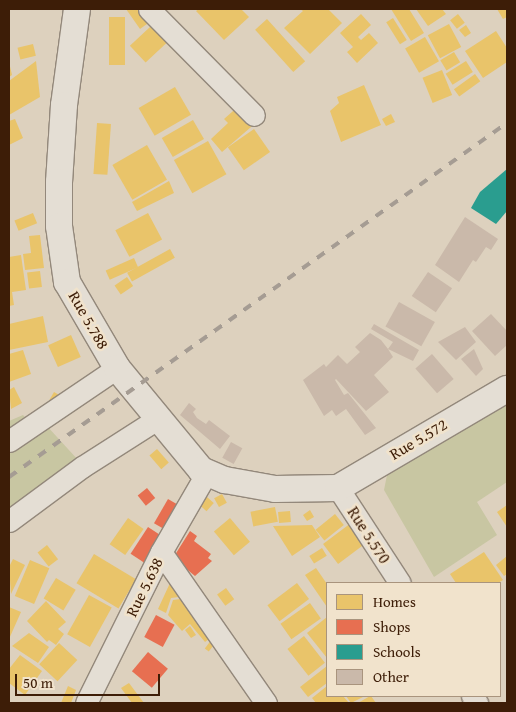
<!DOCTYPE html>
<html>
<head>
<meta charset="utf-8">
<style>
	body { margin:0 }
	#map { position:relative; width:516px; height:712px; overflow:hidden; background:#ddd1be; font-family:"Gentium Book Plus",serif }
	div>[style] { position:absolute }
	.green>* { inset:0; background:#c8c6a2 }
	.homes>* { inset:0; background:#e9c46a; transform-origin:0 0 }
	.shops>* { inset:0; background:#e76f51; transform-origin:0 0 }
	.schools>* { inset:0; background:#2a9d8f }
	.building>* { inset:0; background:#cab9aa; transform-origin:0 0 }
	.roads { filter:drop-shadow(1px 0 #93887b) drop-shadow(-1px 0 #93887b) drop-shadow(0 1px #93887b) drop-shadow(0 -1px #93887b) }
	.minor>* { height:21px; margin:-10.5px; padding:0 10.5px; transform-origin:10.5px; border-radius:10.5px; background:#e4ded4 }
	.tertiary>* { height:26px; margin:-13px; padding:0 13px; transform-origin:13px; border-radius:13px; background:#e4ded4 }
	.rail>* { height:4px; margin-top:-2px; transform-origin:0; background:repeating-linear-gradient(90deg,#a59c93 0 9px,transparent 0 18px) }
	span { translate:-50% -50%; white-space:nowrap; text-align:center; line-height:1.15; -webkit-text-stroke:5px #f1e3cc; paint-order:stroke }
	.street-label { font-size:16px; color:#3d1d07 }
	.frame { position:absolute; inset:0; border:10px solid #3d1d07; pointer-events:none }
	.legend { position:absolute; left:326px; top:582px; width:175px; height:115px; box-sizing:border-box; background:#f1e3cc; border:1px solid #a9947d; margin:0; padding:6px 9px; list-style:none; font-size:15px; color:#3d1d07 }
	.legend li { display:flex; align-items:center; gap:10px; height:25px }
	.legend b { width:25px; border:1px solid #a9947d }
	.scale { position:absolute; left:15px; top:674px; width:145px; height:22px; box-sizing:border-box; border:2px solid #3d1d07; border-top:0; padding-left:6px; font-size:15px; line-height:18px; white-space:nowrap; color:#3d1d07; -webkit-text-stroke:4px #f1e3cc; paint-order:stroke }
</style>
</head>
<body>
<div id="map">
	<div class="green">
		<i style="clip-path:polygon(507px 402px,507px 482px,477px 502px,497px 535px,434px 577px,384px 490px,388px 470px)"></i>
		<i style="clip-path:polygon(23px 415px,37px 430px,46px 425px,79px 461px,9px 519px,9px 421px)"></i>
	</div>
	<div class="homes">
		<i style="clip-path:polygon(126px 9px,153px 9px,158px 16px,140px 29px)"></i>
		<i style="clip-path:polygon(199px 9px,241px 9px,249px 17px,224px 40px,196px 11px)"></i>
		<i style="clip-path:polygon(300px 9px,328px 9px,342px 23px,310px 54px,284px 28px,303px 11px)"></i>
		<i style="clip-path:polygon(391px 9px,409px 9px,424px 33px,411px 41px)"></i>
		<i style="clip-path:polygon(416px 9px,442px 9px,446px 14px,428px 26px)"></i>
		<i style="clip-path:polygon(497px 9px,507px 9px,507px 17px,503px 19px)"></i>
		<i style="left:165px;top:13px;width:23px;height:48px;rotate:47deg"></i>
		<i style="clip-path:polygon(361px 14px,371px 25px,358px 37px,361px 40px,369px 33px,378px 43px,357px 63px,347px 52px,353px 47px,340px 33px)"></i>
		<i style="left:458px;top:14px;width:11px;height:10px;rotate:52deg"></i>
		<i style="left:109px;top:17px;width:16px;height:48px"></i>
		<i style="left:393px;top:18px;width:26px;height:8px;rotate:58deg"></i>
		<i style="left:267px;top:19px;width:57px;height:16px;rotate:48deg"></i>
		<i style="left:449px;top:24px;width:26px;height:24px;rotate:62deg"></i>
		<i style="clip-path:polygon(466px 25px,471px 33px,465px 37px,459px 30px)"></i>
		<i style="clip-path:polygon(496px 31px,507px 48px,507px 62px,483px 78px,465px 51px)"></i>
		<i style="left:425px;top:37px;width:28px;height:23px;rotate:60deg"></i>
		<i style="left:33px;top:44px;width:12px;height:16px;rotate:76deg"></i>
		<i style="left:454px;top:52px;width:12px;height:16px;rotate:59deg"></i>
		<i style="clip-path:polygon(36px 61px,40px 97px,9px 115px,9px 81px)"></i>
		<i style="left:466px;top:61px;width:13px;height:24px;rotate:58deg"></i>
		<i style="clip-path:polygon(9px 62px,12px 75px,9px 77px)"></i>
		<i style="left:442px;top:70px;width:27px;height:21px;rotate:68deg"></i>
		<i style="left:475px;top:74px;width:9px;height:26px;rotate:54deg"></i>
		<i style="clip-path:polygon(364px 85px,381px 125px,341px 142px,330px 111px,339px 103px,337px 97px)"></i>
		<i style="left:175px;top:87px;width:32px;height:42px;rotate:60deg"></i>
		<i style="clip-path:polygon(241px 104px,257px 122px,222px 152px,211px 139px,228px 123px,224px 119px)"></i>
		<i style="clip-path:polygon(391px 114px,395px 122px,386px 126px,382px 119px)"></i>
		<i style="clip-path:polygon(15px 119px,23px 138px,9px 145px,9px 121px)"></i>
		<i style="left:193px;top:120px;width:22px;height:36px;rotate:60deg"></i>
		<i style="left:97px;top:123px;width:14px;height:51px;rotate:4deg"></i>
		<i style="left:254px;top:129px;width:28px;height:32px;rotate:55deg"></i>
		<i style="left:208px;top:141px;width:38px;height:39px;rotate:61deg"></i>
		<i style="left:147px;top:145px;width:40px;height:40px;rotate:60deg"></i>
		<i style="clip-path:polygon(169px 181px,174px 193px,137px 211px,132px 202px)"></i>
		<i style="left:33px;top:213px;width:11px;height:20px;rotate:68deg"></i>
		<i style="left:148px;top:213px;width:30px;height:37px;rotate:62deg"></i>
		<i style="clip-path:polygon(40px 235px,44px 268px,25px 270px,23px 254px,31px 253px,29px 236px)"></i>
		<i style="left:170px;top:249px;width:10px;height:49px;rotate:61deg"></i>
		<i style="clip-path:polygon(21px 255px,26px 290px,12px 292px,14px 305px,9px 306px,9px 257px)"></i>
		<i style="left:134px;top:258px;width:10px;height:31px;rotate:66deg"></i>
		<i style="left:40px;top:271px;width:16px;height:13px;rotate:83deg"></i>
		<i style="left:127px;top:277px;width:11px;height:15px;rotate:56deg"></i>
		<i style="clip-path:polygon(43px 316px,48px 342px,9px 350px,9px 324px)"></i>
		<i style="left:71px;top:335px;width:24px;height:25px;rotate:66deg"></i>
		<i style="clip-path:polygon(23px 350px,31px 374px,9px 382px,9px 354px)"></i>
		<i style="clip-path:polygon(14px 387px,22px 403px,11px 409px,9px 390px)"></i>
		<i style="left:54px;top:392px;width:14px;height:9px;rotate:30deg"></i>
		<i style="left:157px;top:449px;width:18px;height:10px;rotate:49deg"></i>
		<i style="left:222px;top:494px;width:10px;height:9px;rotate:61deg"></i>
		<i style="left:207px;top:497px;width:9px;height:11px;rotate:41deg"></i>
		<i style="clip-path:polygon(507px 505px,507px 527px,497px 512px)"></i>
		<i style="left:275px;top:507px;width:15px;height:25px;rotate:79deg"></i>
		<i style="clip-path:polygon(310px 510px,314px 517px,307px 521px,303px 515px)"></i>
		<i style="left:290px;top:511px;width:11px;height:12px;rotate:85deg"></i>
		<i style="left:335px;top:514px;width:14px;height:25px;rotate:51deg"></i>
		<i style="left:128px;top:518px;width:19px;height:32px;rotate:35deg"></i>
		<i style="left:230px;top:518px;width:31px;height:21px;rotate:50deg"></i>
		<i style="left:351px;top:523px;width:25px;height:35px;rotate:53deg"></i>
		<i style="clip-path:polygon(312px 525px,320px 537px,292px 556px,273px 526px)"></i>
		<i style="left:47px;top:545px;width:18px;height:12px;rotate:52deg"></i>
		<i style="left:322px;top:548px;width:9px;height:15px;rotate:58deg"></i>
		<i style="clip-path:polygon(484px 552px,503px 580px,498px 583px,456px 583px,450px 574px)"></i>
		<i style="left:94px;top:554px;width:49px;height:34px;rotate:31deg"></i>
		<i style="clip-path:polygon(507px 556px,507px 574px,504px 576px,496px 565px)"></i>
		<i style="clip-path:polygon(13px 559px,25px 565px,11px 594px,9px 567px)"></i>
		<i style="left:30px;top:560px;width:21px;height:39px;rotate:23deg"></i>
		<i style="clip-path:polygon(316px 568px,327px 584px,327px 607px,305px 575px)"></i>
		<i style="left:56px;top:578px;width:23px;height:24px;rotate:31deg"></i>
		<i style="clip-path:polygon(170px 583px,186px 596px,171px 598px,166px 613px,158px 609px)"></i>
		<i style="left:297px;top:583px;width:20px;height:37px;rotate:53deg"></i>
		<i style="left:226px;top:588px;width:14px;height:11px;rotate:54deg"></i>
		<i style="left:89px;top:595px;width:26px;height:45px;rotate:29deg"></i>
		<i style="clip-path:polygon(188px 598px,216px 634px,205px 642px,190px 624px,182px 631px,168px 615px,173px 600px)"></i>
		<i style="clip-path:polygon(46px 601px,66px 622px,58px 629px,64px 634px,56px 645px,49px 640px,47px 642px,27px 621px)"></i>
		<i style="left:310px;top:603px;width:19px;height:36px;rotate:55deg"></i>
		<i style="clip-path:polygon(9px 607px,21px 612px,9px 639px)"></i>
		<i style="clip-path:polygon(327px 617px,327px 658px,307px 633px)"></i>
		<i style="clip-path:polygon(190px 626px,196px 635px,191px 638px,185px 630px)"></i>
		<i style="clip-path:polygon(29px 633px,49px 647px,38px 663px,12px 646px)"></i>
		<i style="left:304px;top:636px;width:34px;height:21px;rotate:52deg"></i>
		<i style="left:212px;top:639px;width:5px;height:12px;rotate:37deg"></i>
		<i style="left:59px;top:643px;width:25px;height:29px;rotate:43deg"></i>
		<i style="clip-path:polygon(20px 655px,42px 671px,25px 695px,9px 683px,9px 669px)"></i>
		<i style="clip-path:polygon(327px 666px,327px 683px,308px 697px,300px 687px)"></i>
		<i style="clip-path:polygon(129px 683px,144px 703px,132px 703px,121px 688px)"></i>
		<i style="clip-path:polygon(68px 686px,76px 690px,71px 703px,61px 703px)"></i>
		<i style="clip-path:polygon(327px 686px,327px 696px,343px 696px,349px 703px,316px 703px,312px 698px)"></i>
		<i style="clip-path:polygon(346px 696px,361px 696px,363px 697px,351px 703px)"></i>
		<i style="clip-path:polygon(371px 696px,376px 703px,358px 703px,370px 696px)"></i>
	</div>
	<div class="shops">
		<i style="left:147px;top:488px;width:13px;height:12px;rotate:51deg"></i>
		<i style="left:168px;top:499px;width:14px;height:28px;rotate:30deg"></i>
		<i style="left:148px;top:527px;width:20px;height:32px;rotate:33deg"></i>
		<i style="clip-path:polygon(190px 531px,197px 536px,194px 541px,211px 554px,208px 558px,212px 561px,195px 576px,173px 558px)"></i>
		<i style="left:156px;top:615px;width:21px;height:25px;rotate:28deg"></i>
		<i style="left:148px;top:652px;width:26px;height:25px;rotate:40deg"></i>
	</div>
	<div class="schools">
		<i style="clip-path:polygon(507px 169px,507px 211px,496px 224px,471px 208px,480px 192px)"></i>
	</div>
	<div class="building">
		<i style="clip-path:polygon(465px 217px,498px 239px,491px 250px,486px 247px,476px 262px,473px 260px,459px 282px,435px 265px)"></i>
		<i style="left:428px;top:272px;width:29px;height:29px;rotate:34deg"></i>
		<i style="left:399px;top:302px;width:41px;height:28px;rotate:29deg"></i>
		<i style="clip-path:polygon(491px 314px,507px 331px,507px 345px,495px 356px,472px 331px)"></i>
		<i style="clip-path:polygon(374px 324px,419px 350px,413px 361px,388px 349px,393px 357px,374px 375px,389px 392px,366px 411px,336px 379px,335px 380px,344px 395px,348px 393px,376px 428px,365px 435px,346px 409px,336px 416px,332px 410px,324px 416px,303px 380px,324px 364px,326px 367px,338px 355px,347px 364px,360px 352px,355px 347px,370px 333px,381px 340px,388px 349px,393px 342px,371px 329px)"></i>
		<i style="clip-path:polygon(465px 327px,476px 342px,456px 360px,438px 342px)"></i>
		<i style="clip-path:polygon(474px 349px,483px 369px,476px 376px,461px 359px)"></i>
		<i style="left:432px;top:354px;width:33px;height:22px;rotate:49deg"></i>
		<i style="clip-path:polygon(189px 403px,196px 409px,193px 412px,197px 418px,206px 424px,209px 420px,230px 436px,220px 449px,180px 415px)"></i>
		<i style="left:231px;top:442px;width:13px;height:18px;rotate:29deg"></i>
	</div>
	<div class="roads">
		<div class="minor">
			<i style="left:149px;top:9px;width:149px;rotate:45.3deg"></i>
			<i style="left:9px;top:441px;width:130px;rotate:-34.1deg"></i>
			<i style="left:338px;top:488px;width:113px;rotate:56.9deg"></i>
			<i style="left:9px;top:521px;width:91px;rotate:-36.5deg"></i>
			<i style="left:82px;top:467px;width:89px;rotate:-32.6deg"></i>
			<i style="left:161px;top:552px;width:184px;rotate:55.2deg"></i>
			<i style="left:472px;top:696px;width:9px;rotate:54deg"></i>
			<i style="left:86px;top:703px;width:169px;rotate:-63.6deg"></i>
			<i style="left:161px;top:552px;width:90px;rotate:-60deg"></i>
		</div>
		<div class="tertiary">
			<i style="left:77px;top:9px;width:97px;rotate:97.7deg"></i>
			<i style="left:64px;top:105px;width:77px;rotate:93.7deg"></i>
			<i style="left:59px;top:182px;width:44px;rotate:90deg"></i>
			<i style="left:59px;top:226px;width:57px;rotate:81.9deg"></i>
			<i style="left:67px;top:282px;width:99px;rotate:59.8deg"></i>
			<i style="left:117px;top:368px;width:132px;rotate:50.5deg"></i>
			<i style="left:201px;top:470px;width:26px;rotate:23deg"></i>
			<i style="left:225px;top:480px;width:51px;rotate:10.2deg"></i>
			<i style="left:275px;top:489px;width:63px;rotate:-0.9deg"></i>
			<i style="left:338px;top:488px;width:196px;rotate:-30.4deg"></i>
		</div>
	</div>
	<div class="rail">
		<i style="left:9px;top:477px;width:611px;rotate:-35.41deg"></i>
	</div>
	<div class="street-label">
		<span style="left:89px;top:320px;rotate:60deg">Rue 5.788</span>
		<span style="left:418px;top:439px;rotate:-31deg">Rue 5.572</span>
		<span style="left:369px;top:535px;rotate:57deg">Rue 5.570</span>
		<span style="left:144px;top:587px;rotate:-64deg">Rue 5.638</span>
	</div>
	<div class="frame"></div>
	<ul class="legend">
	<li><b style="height:14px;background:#e9c46a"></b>Homes</li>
	<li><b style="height:14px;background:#e76f51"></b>Shops</li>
	<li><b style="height:14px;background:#2a9d8f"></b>Schools</li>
	<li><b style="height:14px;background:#cab9aa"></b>Other</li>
	</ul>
	<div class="scale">50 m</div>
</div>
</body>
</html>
